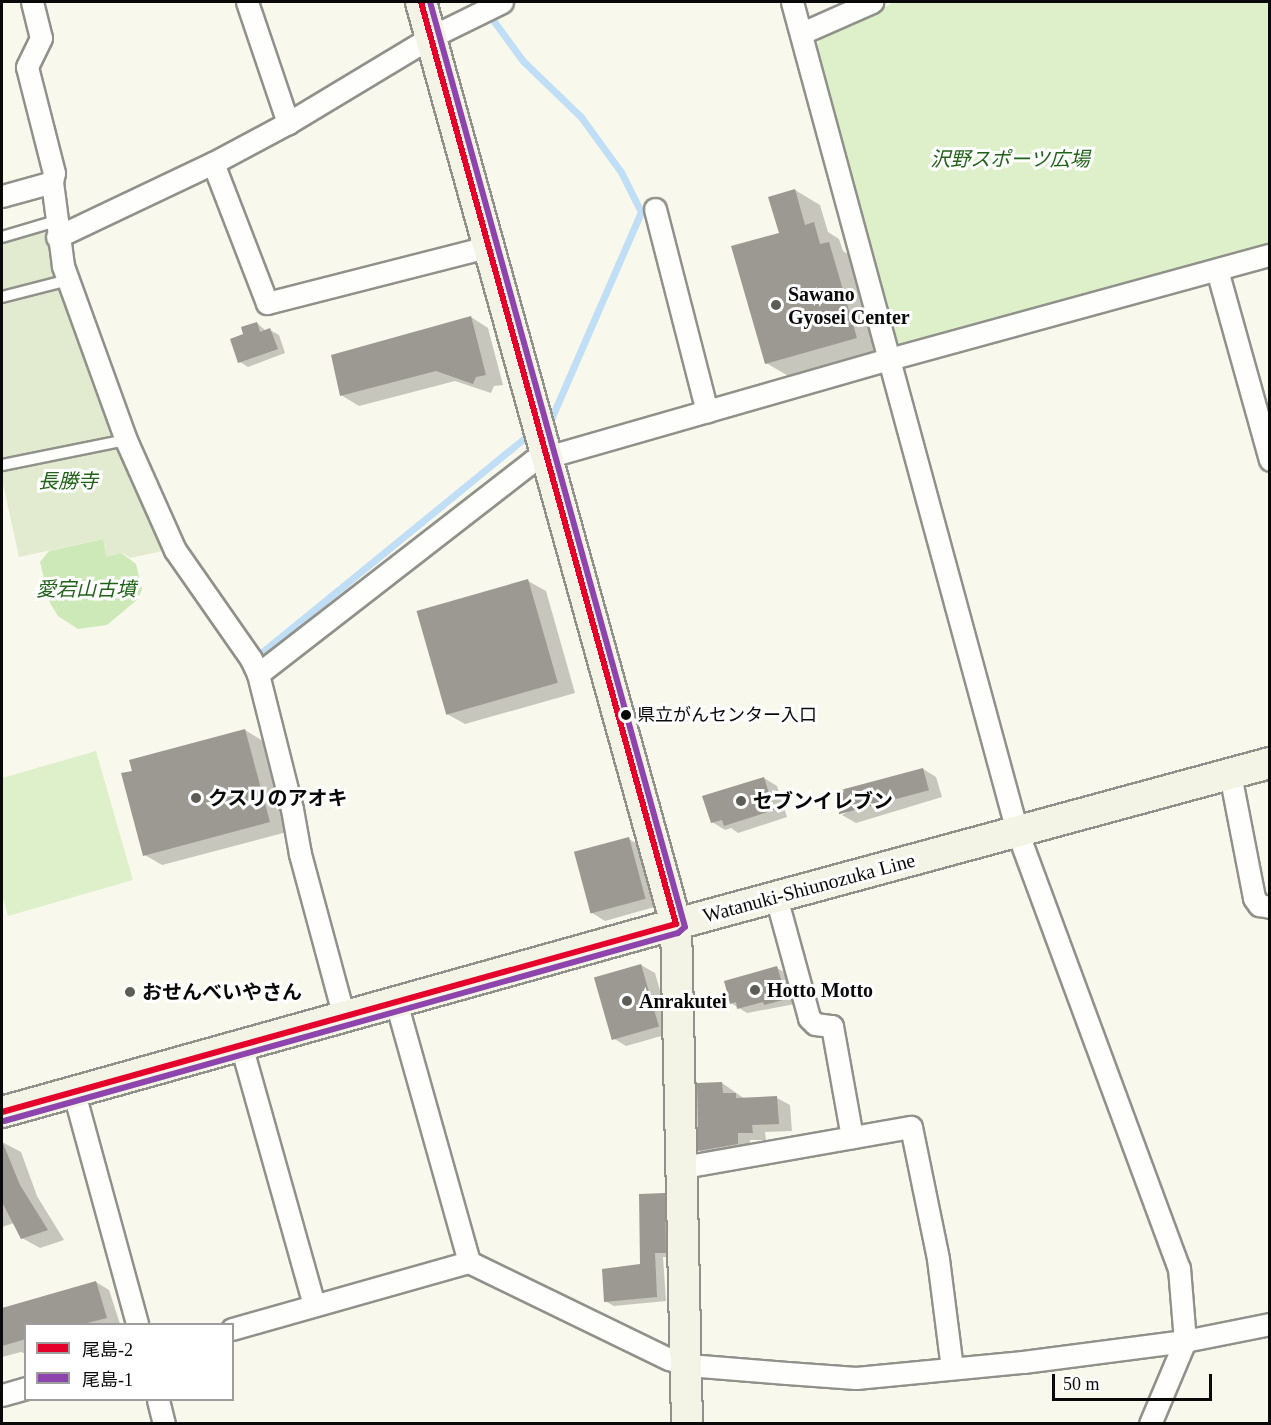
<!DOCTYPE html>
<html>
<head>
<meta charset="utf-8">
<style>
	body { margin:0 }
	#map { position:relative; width:1271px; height:1425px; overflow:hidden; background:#f9f8ec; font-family:"Times New Roman","Noto Sans JP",serif }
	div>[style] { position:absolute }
	.green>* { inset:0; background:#def0ca }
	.forest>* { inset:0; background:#cde9b8 }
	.cemetery>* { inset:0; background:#e2ebcf }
	.shadow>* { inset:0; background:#0003 }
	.stream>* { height:7px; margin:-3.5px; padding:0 3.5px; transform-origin:3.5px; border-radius:3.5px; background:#c0def5 }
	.building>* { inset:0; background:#9b9992; transform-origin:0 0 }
	.roads { filter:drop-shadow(2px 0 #91918b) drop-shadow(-2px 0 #91918b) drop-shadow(0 2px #91918b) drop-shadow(0 -2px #91918b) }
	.lane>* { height:10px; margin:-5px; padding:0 5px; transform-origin:5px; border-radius:5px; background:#fefefc }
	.street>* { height:21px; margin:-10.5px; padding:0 10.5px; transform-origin:10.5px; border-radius:10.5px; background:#fefefc }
	.secondary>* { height:30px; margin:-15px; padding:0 15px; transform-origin:15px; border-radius:15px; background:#f4f4e6 }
	.bus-1>* { height:6px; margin:-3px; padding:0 3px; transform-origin:3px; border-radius:3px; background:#e4002b }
	.bus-2>* { height:6px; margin:-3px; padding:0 3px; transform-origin:3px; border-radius:3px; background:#8e44ad }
	.dots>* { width:16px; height:16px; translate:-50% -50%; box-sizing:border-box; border:3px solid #fff; border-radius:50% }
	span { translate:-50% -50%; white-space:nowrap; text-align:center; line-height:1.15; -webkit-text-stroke:6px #fff; paint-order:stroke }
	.bus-label { font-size:18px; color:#090909 }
	.left { translate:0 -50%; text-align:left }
	.park-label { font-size:20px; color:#206318; font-style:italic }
	.poi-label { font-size:20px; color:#090909; font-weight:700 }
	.street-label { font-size:20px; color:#090909 }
	.frame { position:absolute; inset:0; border:3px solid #090909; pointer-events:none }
	.legend { position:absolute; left:24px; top:1323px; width:210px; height:78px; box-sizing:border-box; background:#fff; border:2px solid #9d9d9d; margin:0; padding:8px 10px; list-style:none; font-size:18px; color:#090909 }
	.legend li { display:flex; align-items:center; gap:12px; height:30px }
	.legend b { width:30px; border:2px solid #9d9d9d }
	.scale { position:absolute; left:1052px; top:1374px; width:160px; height:27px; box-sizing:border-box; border:3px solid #090909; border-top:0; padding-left:8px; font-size:18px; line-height:21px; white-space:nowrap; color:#090909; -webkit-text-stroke:4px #fff; paint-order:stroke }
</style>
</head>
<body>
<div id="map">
	<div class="green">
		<i style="clip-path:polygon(895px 2px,1269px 2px,1269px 247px,900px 353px,816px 47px,823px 35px)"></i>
		<i style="clip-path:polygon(96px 751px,133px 880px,8px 916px,2px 894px,2px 778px)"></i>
	</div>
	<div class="forest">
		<i style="clip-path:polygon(103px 539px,136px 564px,142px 589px,138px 599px,107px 625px,78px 629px,58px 616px,50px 603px,40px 562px,49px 551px)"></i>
	</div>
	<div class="cemetery">
		<i style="clip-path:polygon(50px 233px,167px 550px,130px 558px,123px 553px,106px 557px,103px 539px,19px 557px,2px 479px,2px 242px,30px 234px)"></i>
	</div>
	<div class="shadow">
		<i style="clip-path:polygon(795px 190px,820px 205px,828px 232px,839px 239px,843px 251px,854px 258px,881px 352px,792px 378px,766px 363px,781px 234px)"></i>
		<i style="clip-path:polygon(471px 317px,488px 328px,503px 385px,494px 386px,491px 393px,455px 381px,359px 406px,341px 395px)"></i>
		<i style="clip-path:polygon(257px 323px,266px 331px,270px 330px,279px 335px,285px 353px,248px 367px,240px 362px,245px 335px)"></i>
		<i style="clip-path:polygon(528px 581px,546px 591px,575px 693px,465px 724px,447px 714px)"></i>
		<i style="clip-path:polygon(245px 730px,263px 741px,287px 832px,162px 865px,145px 855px)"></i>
		<i style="clip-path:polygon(923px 769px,936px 777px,942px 797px,856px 823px,842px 815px)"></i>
		<i style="clip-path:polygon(764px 778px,777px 786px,787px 817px,738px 833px,731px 828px,725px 830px,712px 822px)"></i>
		<i style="clip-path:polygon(629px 839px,642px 847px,658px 906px,605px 921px,592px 913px)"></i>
		<i style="clip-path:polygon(641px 965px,655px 973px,672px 1033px,626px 1046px,613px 1038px)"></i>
		<i style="clip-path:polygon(777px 968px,786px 973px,795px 1004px,747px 1013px,731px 1003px)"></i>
		<i style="clip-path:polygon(722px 1083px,745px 1099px,777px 1098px,790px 1105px,792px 1131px,765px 1132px,766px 1140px,750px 1140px,751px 1151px,713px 1158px,700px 1151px)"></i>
		<i style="clip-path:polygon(2px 1142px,21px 1152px,37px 1196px,64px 1240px,40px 1248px,22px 1238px,14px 1223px,2px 1227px)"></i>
		<i style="clip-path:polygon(664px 1195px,673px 1200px,674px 1257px,663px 1257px,666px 1301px,614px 1306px,605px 1301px,641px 1265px)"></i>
		<i style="clip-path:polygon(96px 1282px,109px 1290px,120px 1324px,26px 1324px,26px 1354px,21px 1352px,2px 1357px,2px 1309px)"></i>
	</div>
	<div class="stream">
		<i style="left:474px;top:2px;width:9px;rotate:21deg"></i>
		<i style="left:482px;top:5px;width:69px;rotate:53.8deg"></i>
		<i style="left:523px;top:61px;width:81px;rotate:44deg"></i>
		<i style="left:581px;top:117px;width:68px;rotate:54deg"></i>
		<i style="left:621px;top:172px;width:45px;rotate:63.4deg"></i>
		<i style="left:641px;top:212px;width:223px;rotate:113.5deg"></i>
		<i style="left:552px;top:417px;width:9px;rotate:148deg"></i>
		<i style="left:261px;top:653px;width:351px;rotate:-39.2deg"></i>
	</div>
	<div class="building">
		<i style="clip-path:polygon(795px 189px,805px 225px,814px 222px,820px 244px,829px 242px,857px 338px,765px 364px,731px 246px,779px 233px,768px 197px)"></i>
		<i style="clip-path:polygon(471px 316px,486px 375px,476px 377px,473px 384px,436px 371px,340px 396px,331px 355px)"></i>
		<i style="clip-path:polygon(257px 322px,260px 332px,270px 328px,278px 349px,238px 363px,230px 339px,243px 334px,241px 327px)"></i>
		<i style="left:528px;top:579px;width:108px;height:116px;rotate:74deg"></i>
		<i style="clip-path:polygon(245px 729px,270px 822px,143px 856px,121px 773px,132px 771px,129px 760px)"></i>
		<i style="left:923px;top:768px;width:23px;height:93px;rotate:75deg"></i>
		<i style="clip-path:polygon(764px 777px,774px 810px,724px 826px,722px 820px,711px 823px,702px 796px)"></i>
		<i style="left:629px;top:837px;width:64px;height:57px;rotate:75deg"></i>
		<i style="left:641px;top:964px;width:65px;height:49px;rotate:74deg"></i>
		<i style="clip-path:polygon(777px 966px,787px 999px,764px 1005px,763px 1002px,737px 1009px,736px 1002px,730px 1004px,724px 981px)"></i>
		<i style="clip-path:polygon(722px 1082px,723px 1093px,736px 1093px,736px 1098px,777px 1096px,779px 1124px,752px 1125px,753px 1133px,738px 1133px,738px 1144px,698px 1151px,697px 1083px)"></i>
		<i style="clip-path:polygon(2px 1141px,20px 1185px,48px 1230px,21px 1239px,2px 1202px)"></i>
		<i style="clip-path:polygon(665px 1193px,666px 1253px,655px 1253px,657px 1297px,604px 1302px,602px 1269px,640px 1264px,639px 1194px)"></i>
		<i style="clip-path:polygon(96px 1281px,107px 1318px,83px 1324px,26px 1324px,26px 1339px,2px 1346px,2px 1308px)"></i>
	</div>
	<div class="roads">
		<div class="lane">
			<i style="left:2px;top:237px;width:56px;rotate:-16.5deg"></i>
			<i style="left:2px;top:297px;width:68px;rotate:-14.4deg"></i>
			<i style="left:2px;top:465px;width:126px;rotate:-11.4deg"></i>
		</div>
		<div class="street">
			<i style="left:32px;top:2px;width:37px;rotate:76deg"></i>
			<i style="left:41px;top:38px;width:32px;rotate:116deg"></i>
			<i style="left:27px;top:67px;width:109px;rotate:75.7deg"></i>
			<i style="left:54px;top:173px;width:9px;rotate:103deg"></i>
			<i style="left:247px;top:2px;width:128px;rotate:71.3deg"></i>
			<i style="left:792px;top:2px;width:859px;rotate:74.82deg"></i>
			<i style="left:1017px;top:831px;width:466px;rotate:69.7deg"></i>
			<i style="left:1179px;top:1268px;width:73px;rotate:85.3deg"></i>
			<i style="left:1185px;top:1341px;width:90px;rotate:112.9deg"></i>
			<i style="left:802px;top:33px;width:77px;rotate:-23.9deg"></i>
			<i style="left:213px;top:163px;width:150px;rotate:68.9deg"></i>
			<i style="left:267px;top:303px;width:230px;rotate:-14.3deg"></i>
			<i style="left:2px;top:196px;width:52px;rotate:-15.6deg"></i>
			<i style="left:52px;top:182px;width:85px;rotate:82.5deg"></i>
			<i style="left:63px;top:266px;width:185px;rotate:70.1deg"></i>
			<i style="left:126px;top:440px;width:120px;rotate:66deg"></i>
			<i style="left:175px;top:550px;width:133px;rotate:55.1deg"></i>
			<i style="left:251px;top:659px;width:17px;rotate:65deg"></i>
			<i style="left:258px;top:674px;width:139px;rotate:75.9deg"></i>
			<i style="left:292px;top:809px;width:46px;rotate:79.9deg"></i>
			<i style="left:300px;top:854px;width:169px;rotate:74.9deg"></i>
			<i style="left:655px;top:209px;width:209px;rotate:75.6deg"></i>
			<i style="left:57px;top:237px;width:173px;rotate:-25.4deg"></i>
			<i style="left:213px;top:163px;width:85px;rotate:-28.1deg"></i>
			<i style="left:288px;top:123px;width:167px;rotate:-31deg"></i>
			<i style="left:431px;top:37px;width:79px;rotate:-26.2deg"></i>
			<i style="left:1217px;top:270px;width:197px;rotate:74.4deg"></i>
			<i style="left:258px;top:674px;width:348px;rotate:-37.8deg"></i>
			<i style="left:533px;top:461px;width:370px;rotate:-16deg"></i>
			<i style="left:889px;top:359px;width:395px;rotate:-15.3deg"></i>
			<i style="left:1230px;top:774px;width:126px;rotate:79deg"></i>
			<i style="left:1254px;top:898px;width:9px;rotate:54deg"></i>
			<i style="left:1259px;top:905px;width:11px;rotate:10deg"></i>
			<i style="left:776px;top:897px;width:125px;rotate:74.7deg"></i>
			<i style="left:809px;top:1018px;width:8px;rotate:45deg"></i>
			<i style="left:815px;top:1024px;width:17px;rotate:7deg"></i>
			<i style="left:832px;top:1026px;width:113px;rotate:79.8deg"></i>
			<i style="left:396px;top:1002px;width:270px;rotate:74.3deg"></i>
			<i style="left:241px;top:1045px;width:270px;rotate:74.3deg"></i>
			<i style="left:74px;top:1093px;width:239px;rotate:74.7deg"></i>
			<i style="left:683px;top:1167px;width:231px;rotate:-10deg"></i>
			<i style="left:911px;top:1127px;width:135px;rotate:78.4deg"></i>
			<i style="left:938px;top:1259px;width:110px;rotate:82.7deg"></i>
			<i style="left:232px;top:1329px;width:246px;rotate:-15.8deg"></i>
			<i style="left:469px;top:1262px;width:222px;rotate:25.9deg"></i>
			<i style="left:669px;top:1359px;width:20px;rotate:18deg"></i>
			<i style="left:688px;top:1365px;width:99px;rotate:4.6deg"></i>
			<i style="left:787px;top:1373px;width:69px;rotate:4.1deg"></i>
			<i style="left:856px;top:1378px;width:168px;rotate:-5.5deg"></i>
			<i style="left:1023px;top:1362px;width:163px;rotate:-7.4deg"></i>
			<i style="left:1185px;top:1341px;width:87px;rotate:-11.3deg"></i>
			<i style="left:2px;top:1395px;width:25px;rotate:-16deg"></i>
			<i style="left:158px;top:1400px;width:25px;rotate:76deg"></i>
		</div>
		<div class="secondary">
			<i style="left:421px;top:2px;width:957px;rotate:74.54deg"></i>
			<i style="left:676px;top:924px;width:500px;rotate:88.74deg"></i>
			<i style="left:2px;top:1112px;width:700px;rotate:-15.59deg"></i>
			<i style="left:676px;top:924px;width:615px;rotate:-15.17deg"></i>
		</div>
	</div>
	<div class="bus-1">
		<i style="left:2px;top:1112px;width:700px;rotate:-15.59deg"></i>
		<i style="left:676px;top:924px;width:957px;rotate:-105.46deg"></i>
	</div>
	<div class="bus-2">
		<i style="left:4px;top:1121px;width:700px;rotate:-15.59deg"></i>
		<i style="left:678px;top:933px;width:9px;rotate:-41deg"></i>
		<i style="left:685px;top:927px;width:960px;rotate:-105.41deg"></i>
	</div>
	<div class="dots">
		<i style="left:776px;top:305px;background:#5d5d58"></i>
		<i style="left:626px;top:715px;background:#090909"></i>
		<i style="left:196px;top:798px;background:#5d5d58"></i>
		<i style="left:741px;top:801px;background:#5d5d58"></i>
		<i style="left:755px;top:990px;background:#5d5d58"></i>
		<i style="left:130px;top:992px;background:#5d5d58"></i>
		<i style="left:627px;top:1001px;background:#5d5d58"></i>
	</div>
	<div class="bus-label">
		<span class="left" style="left:637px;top:715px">県立がんセンター入口</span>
	</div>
	<div class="park-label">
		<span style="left:1010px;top:159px">沢野スポーツ広場</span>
		<span style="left:68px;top:481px">長勝寺</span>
		<span style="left:86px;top:589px">愛宕山古墳</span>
	</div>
	<div class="poi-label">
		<span class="left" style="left:788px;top:306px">Sawano<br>Gyosei Center</span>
		<span class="left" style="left:208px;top:798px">クスリのアオキ</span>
		<span class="left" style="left:753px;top:801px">セブンイレブン</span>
		<span class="left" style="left:767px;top:990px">Hotto Motto</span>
		<span class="left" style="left:142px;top:992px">おせんべいやさん</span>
		<span class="left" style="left:639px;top:1001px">Anrakutei</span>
	</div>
	<div class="street-label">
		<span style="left:809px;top:888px;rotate:-15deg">Watanuki-Shiunozuka Line</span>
	</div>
	<div class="frame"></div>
	<ul class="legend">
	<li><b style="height:8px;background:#e4002b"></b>尾島-2</li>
	<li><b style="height:8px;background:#8e44ad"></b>尾島-1</li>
	</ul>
	<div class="scale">50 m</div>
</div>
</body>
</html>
